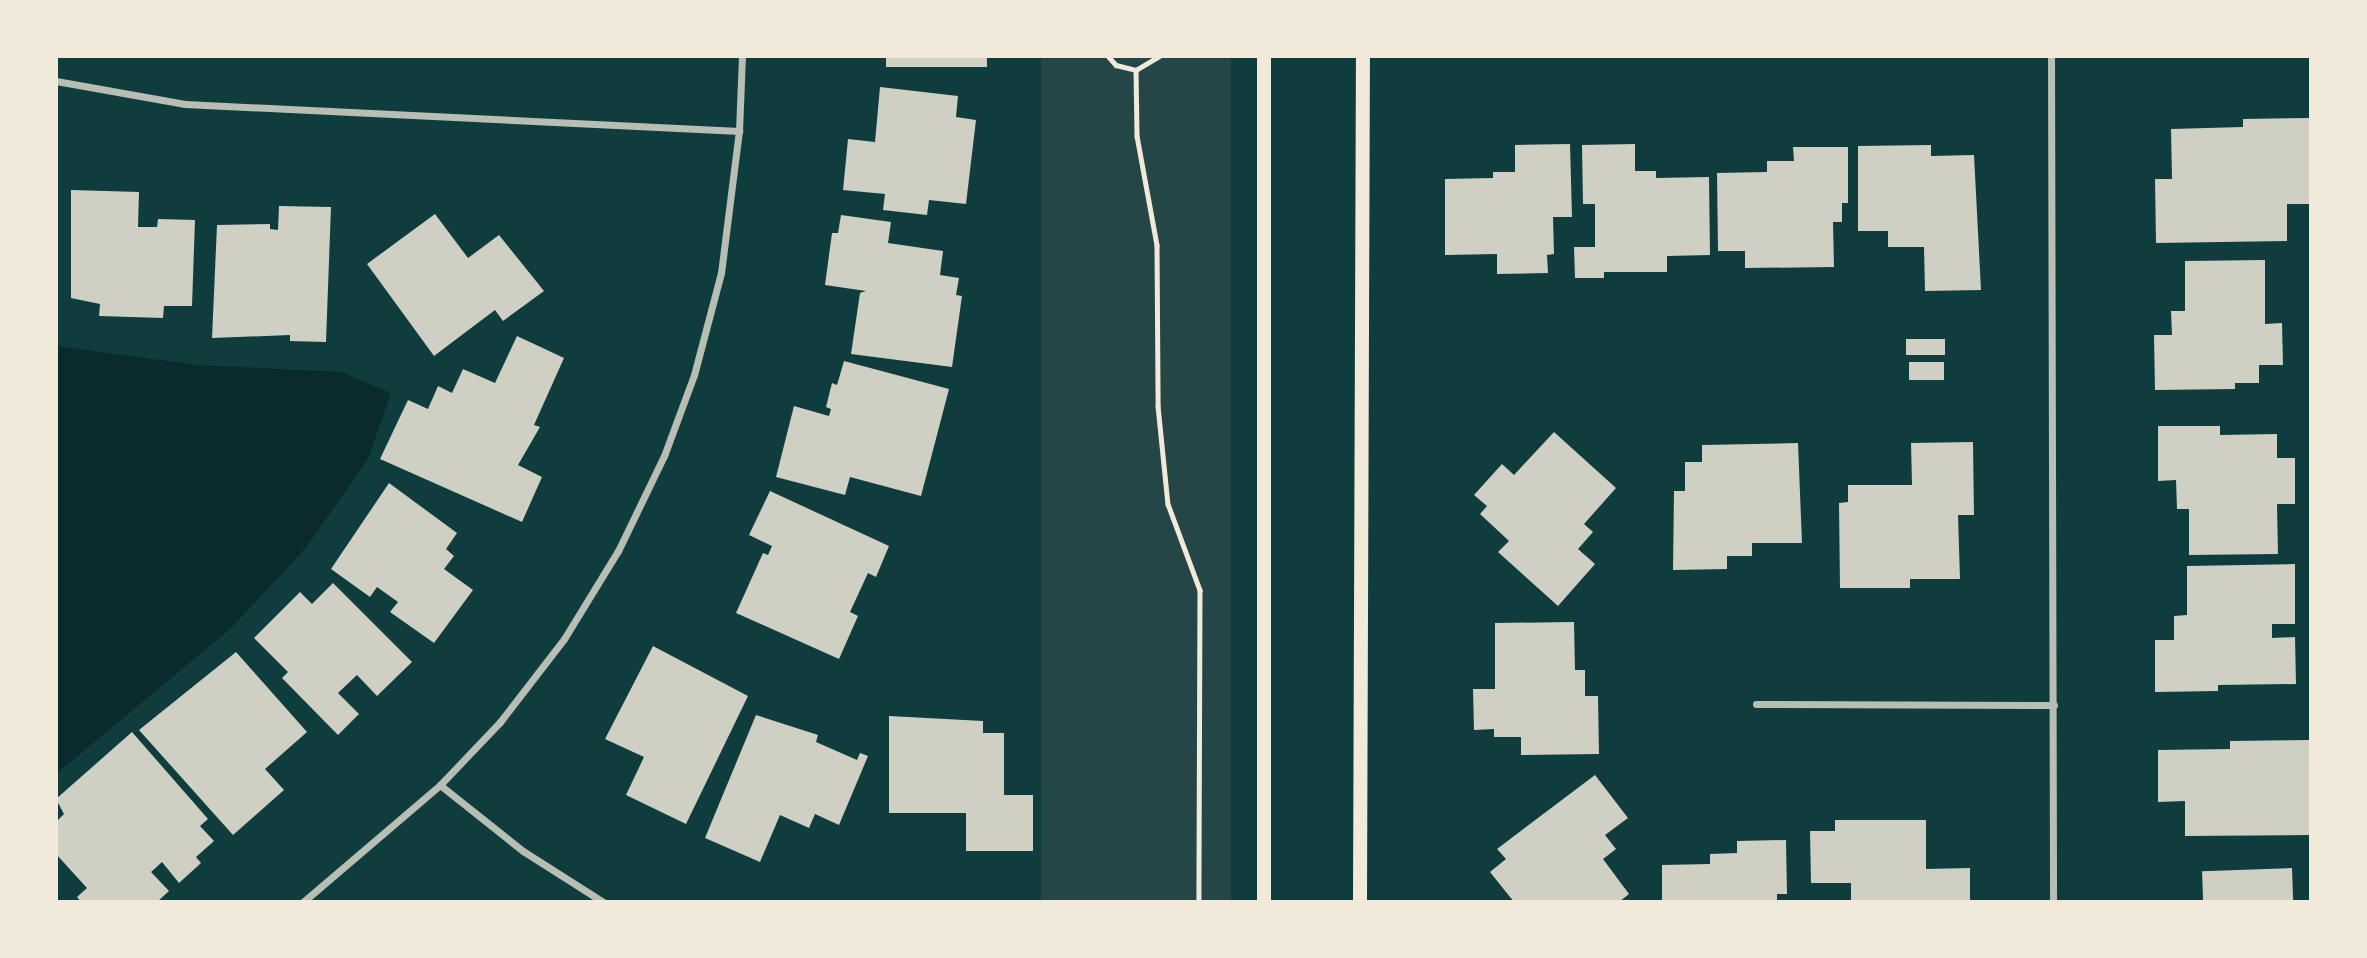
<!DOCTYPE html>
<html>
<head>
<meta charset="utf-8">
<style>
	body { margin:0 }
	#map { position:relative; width:2367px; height:958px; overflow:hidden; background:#0f3d3e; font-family:Figtree,sans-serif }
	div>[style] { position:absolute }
	.green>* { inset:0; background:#244646; transform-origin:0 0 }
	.water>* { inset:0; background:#0a2a2b }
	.building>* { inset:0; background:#cfcfc3; transform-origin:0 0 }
	.path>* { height:4.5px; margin:-2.25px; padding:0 2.25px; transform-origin:2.25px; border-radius:2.25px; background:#f1e9da }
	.minor>* { height:7px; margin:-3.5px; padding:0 3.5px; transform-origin:3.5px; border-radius:3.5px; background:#b8beb3 }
	.secondary>* { height:14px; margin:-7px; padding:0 7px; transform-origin:7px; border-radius:7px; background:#f1e9da }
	span { translate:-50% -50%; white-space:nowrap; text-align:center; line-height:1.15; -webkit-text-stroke:6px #f1e9da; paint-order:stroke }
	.frame { position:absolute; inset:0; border:58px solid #f1e9da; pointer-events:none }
</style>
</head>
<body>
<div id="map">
	<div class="green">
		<i style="left:1041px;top:56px;width:190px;height:846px"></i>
	</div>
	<div class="water">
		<i style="clip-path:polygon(56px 346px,198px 365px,341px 372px,391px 393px,368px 459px,305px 549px,230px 629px,56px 774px)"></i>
	</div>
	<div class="building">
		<i style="left:886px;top:56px;width:101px;height:11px"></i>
		<i style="clip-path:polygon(880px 87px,958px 96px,956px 117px,976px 120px,966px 204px,929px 200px,927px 215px,883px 210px,885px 194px,843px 190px,848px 139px,875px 142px)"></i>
		<i style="clip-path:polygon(2311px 118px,2311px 204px,2287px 204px,2287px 241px,2156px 243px,2155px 179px,2172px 179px,2171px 129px,2243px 127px,2243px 119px)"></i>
		<i style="clip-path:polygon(1570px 144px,1572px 217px,1553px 217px,1554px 254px,1547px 255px,1548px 273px,1497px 274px,1497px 254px,1445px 255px,1445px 179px,1493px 178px,1493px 172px,1515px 172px,1515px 145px)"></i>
		<i style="clip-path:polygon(1635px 144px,1635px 171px,1656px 171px,1656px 178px,1709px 177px,1710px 255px,1667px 256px,1667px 272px,1604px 272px,1604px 278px,1575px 278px,1574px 247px,1595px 247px,1595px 204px,1583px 204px,1582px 145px)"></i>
		<i style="clip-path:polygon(1931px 145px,1931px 156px,1974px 155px,1981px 290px,1925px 291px,1924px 247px,1888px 247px,1888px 231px,1858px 231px,1858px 146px)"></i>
		<i style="clip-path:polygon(1793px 147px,1848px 147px,1848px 203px,1842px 203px,1842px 222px,1833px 222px,1834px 267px,1745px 268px,1745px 251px,1718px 251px,1717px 173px,1767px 172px,1767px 161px,1794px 161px)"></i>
		<i style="clip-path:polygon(71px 190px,139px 192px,138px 227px,157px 227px,158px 219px,195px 220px,192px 306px,164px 306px,163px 318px,99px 316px,100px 304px,71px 298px)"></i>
		<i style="clip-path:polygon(279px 206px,331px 207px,326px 342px,290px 341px,290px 335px,212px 338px,217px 225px,270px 224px,270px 229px,278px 230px)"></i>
		<i style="clip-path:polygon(435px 214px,468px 258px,499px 235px,544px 291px,503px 321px,495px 310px,434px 356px,367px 264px)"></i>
		<i style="clip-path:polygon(841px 215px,891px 222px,888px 243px,943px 251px,940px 275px,959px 278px,956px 295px,962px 296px,952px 367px,851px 354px,860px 293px,866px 291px,825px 285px,832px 233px,838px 233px)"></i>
		<i style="clip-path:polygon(2265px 260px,2265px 324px,2282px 323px,2283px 365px,2259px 365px,2259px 383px,2235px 383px,2235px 389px,2155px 390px,2154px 335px,2172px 335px,2171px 311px,2185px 311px,2185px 261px)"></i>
		<i style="clip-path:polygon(517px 336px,564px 358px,534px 425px,540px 427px,518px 465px,542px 477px,522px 522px,380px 459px,408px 400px,428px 409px,438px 386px,452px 393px,463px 369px,495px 383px)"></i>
		<i style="left:1945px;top:339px;width:16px;height:39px;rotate:90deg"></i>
		<i style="clip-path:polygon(844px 361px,949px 389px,921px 496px,850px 477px,845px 495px,776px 477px,794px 406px,829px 416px,831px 409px,826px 407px,832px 383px,837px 385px)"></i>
		<i style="left:1909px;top:362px;width:35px;height:18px"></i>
		<i style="clip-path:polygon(2158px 426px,2220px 426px,2220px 435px,2277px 434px,2277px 458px,2295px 458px,2295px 504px,2277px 504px,2278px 554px,2189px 555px,2189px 509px,2177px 509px,2176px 480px,2158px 481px)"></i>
		<i style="clip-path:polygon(1554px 432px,1616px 488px,1584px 524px,1593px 532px,1578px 549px,1595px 564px,1558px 606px,1498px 552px,1509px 541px,1480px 514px,1487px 506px,1474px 495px,1502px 464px,1514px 475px)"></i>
		<i style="clip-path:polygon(1973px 442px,1974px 515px,1958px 515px,1960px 579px,1910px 579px,1910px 588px,1840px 588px,1839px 503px,1848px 502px,1848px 485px,1912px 485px,1911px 443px)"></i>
		<i style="clip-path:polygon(1798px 443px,1802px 543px,1752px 543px,1752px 556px,1727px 556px,1727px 569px,1673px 570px,1674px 491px,1685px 491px,1685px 462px,1702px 462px,1702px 445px)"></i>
		<i style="clip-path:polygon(389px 483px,457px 533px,446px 549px,454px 556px,444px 569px,473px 590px,434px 643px,390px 612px,398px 602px,377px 587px,370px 597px,331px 569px)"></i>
		<i style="clip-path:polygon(770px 491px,889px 546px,876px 577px,868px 573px,850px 612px,858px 616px,839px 659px,736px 613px,763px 553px,768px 555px,772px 546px,749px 535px)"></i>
		<i style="clip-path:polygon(2295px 564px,2295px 624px,2272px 624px,2272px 638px,2295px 637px,2296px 684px,2218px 685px,2218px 691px,2155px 692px,2155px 640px,2174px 640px,2174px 616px,2187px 615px,2187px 566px)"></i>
		<i style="clip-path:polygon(333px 583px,412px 662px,377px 696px,357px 675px,338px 693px,359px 714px,338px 735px,282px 678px,288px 672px,254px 638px,300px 592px,312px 604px)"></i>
		<i style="clip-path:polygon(1574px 622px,1575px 670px,1585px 670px,1585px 696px,1598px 696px,1599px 754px,1521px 755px,1521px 737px,1494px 737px,1494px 729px,1474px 730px,1473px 689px,1495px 689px,1495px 623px)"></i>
		<i style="clip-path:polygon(653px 646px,748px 696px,686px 824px,626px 795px,644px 757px,605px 739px)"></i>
		<i style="clip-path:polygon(236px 652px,307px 732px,265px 769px,284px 790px,233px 835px,139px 730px)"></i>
		<i style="clip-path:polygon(756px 715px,818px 735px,816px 742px,857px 760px,860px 753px,868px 756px,839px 825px,815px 814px,809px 828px,780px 815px,760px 862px,705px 838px)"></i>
		<i style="clip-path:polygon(889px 716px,983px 721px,983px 733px,1004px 733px,1004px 795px,1033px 795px,1033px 851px,966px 851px,966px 813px,889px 813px)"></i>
		<i style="clip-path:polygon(132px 732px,208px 819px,200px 826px,214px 841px,196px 857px,201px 863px,179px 883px,162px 862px,151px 872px,169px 891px,157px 902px,81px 902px,77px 897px,87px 888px,56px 854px,56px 822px,64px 814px,56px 799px)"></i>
		<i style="clip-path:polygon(2309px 740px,2310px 835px,2185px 836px,2185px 801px,2158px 802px,2158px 750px,2230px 749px,2230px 741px)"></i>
		<i style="clip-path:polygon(1595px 775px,1628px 818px,1605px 835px,1616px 849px,1603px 859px,1629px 894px,1619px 902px,1514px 902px,1490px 872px,1506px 859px,1497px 849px)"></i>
		<i style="clip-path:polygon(1835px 820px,1926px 820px,1926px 869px,1970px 868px,1970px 902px,1851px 902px,1851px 883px,1811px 883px,1810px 831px,1835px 831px)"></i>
		<i style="clip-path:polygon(1786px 840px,1787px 894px,1777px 894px,1777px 902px,1662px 902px,1662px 865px,1710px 864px,1710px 854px,1737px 853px,1737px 841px)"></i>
		<i style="left:2292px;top:868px;width:34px;height:90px;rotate:88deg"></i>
	</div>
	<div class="path">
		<i style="left:1108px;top:56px;width:12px;rotate:48deg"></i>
		<i style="left:1116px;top:65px;width:21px;rotate:14deg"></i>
		<i style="left:1136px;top:70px;width:27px;rotate:-31deg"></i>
		<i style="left:1136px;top:70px;width:66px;rotate:89.1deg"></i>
		<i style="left:1137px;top:136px;width:111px;rotate:79.6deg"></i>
		<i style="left:1157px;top:245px;width:161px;rotate:89.6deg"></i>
		<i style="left:1158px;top:406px;width:99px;rotate:84.2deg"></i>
		<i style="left:1168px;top:504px;width:92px;rotate:69.6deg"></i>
		<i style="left:1200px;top:590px;width:312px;rotate:90.2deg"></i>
	</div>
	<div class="minor">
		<i style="left:2051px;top:56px;width:846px;rotate:89.86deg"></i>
		<i style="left:56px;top:81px;width:131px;rotate:10.1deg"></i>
		<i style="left:185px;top:104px;width:555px;rotate:2.79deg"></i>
		<i style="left:1756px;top:704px;width:298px;rotate:0.2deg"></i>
		<i style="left:440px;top:785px;width:106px;rotate:38.5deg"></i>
		<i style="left:523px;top:851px;width:95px;rotate:32.5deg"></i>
		<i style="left:303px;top:902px;width:180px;rotate:-40.5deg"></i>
		<i style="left:440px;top:785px;width:87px;rotate:-46.4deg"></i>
		<i style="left:500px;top:722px;width:105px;rotate:-52.4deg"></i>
		<i style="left:564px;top:639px;width:103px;rotate:-58.5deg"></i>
		<i style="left:618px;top:551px;width:106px;rotate:-64.2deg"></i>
		<i style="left:664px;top:456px;width:86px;rotate:-69.7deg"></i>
		<i style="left:694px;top:375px;width:106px;rotate:-75.2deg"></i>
		<i style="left:721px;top:273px;width:143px;rotate:-82.8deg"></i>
		<i style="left:739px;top:131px;width:75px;rotate:-87.7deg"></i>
	</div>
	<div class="secondary">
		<i style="left:1264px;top:56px;width:846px;rotate:90deg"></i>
		<i style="left:1360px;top:902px;width:846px;rotate:-89.8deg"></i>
	</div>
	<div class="frame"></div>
</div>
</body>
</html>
